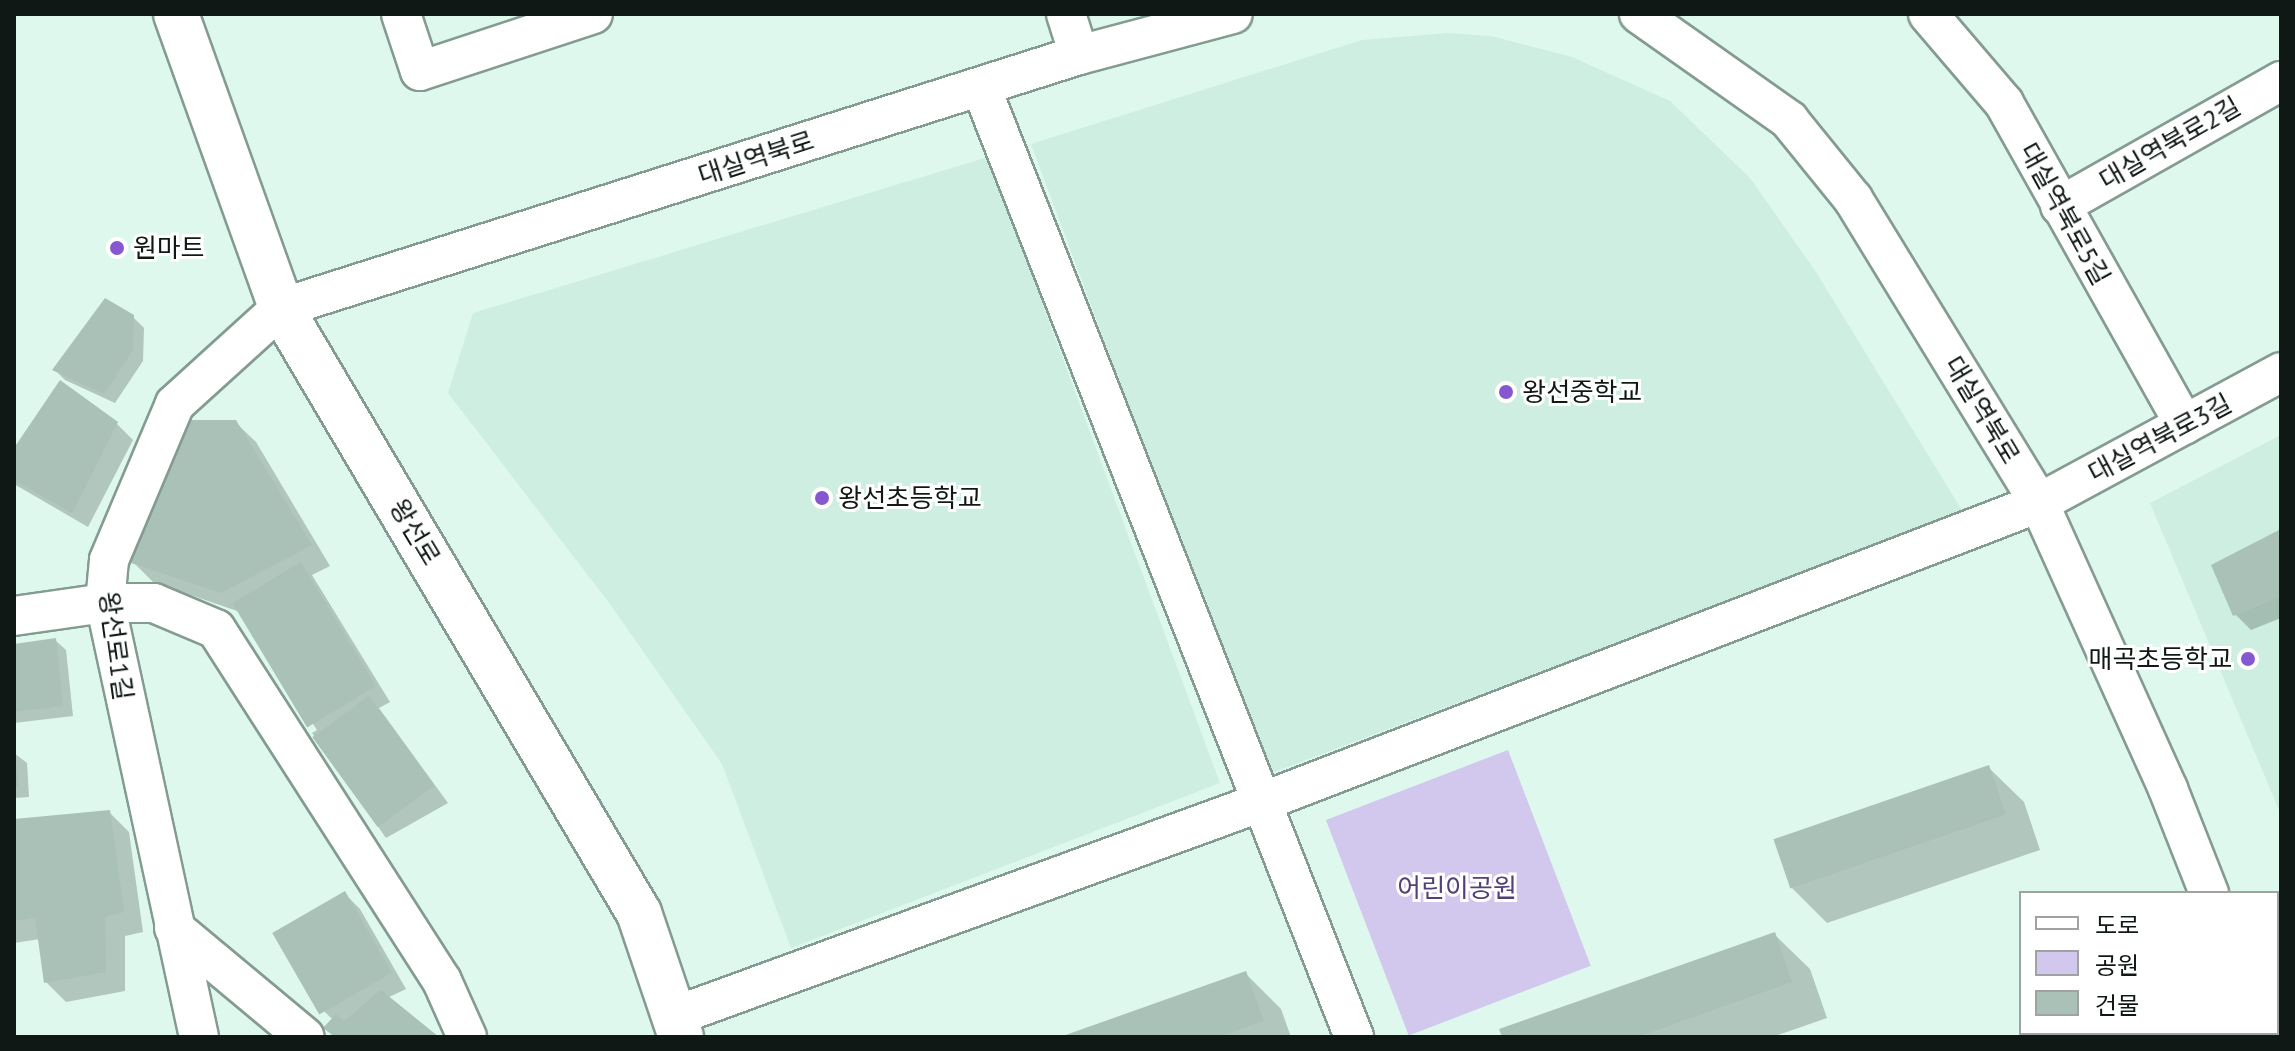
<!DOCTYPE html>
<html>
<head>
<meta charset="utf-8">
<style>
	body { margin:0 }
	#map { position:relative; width:2295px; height:1051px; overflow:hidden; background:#def8ed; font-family:"PT Sans","Noto Sans KR",sans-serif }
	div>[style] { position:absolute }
	.built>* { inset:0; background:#cdeee0 }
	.green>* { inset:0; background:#d2c7ed; transform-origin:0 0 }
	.shadow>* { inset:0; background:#0003 }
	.building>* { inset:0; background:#a9c1b7; transform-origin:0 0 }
	.roads { filter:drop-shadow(2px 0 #849b91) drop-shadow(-2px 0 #849b91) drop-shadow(0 2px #849b91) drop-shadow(0 -2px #849b91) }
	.minor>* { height:38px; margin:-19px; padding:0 19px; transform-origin:19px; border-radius:19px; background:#fff }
	.major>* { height:44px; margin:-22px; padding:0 22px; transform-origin:22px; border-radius:22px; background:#fff }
	.dots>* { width:22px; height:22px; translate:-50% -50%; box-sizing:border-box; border:4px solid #fff; border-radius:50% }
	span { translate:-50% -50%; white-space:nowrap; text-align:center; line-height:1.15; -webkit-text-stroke:6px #fff; paint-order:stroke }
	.street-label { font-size:26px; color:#0f1814 }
	.poi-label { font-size:26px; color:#0f1814 }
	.left { translate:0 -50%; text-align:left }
	.right { translate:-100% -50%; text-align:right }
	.park-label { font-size:26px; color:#534078 }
	.frame { position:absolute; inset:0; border:16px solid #0f1814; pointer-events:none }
	.legend { position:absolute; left:2019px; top:891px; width:260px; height:144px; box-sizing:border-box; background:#fff; border:2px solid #9fa3a1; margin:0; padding:10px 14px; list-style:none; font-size:24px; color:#0f1814 }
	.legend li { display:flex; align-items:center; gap:16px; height:40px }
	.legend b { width:40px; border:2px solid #9fa3a1 }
</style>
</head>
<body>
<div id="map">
	<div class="built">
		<i style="clip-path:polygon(1447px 33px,1491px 36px,1572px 57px,1670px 101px,1750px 178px,1816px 272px,1963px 512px,1266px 775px,1031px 144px,1362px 40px)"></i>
		<i style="clip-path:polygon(988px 157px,1220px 783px,791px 948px,722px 764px,610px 604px,448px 393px,473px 313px)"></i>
		<i style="clip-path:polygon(2281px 435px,2281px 815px,2150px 503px)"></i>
	</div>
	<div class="green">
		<i style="left:1508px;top:750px;width:231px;height:195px;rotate:69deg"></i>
	</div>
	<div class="shadow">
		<i style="clip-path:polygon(133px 317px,144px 328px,143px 361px,115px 403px,65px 380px,55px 370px)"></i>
		<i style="clip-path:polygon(235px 422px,256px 442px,330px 566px,312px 575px,390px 702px,379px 708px,448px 803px,386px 838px,312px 733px,317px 730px,240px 612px,153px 582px,133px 562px)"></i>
		<i style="clip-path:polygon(117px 424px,133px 440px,88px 527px,14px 484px,14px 451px)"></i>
		<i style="clip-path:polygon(2281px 531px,2281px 618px,2251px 630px,2235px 614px)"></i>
		<i style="clip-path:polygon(55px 640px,66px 650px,73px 716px,14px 723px,14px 646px)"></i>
		<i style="clip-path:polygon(14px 753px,27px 763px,29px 797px,14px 798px)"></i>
		<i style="clip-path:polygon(1988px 767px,2024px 802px,2040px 850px,1827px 923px,1792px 888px)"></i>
		<i style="clip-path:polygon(109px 812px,129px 832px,143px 932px,125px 936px,125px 991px,66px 1002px,46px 982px,40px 939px,14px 943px,14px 821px)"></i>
		<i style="clip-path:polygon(344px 893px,360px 909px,406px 989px,387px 998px,436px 1037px,335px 1037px,325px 1028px,333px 1020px,322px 1009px)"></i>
		<i style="clip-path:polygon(1774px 934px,1810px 969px,1827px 1018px,1772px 1037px,1504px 1037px)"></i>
		<i style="clip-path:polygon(1245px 973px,1281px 1009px,1291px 1037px,1065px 1037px)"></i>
	</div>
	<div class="building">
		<i style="clip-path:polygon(105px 298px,134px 315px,133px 350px,104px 394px,52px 370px)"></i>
		<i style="clip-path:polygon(60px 380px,118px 422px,72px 513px,14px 480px,14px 448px)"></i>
		<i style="clip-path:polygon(185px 420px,236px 420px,312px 545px,221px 593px,131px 563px)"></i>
		<i style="clip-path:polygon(2281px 529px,2281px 597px,2233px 616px,2211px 565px)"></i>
		<i style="left:301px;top:562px;width:145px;height:80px;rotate:59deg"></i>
		<i style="clip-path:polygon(56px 638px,63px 706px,14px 712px,14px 644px)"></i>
		<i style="left:369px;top:696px;width:111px;height:70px;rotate:54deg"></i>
		<i style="clip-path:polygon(14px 751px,19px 787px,14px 787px)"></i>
		<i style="left:1989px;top:765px;width:52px;height:228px;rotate:71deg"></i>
		<i style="clip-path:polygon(110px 810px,124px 912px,105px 917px,106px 972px,44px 983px,35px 918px,14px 921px,14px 819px)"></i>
		<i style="left:345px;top:891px;width:94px;height:84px;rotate:60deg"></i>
		<i style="clip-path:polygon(1775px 932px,1792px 982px,1637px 1037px,1502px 1037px,1499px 1029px)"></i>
		<i style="clip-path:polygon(1246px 971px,1264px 1021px,1219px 1037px,1060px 1037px)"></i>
		<i style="clip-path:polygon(381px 990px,439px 1037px,335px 1037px,323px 1028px,336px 1014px,344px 1021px)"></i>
	</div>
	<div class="roads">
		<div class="minor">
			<i style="left:401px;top:14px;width:60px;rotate:71.6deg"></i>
			<i style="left:420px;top:71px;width:182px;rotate:-18.2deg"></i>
			<i style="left:1066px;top:14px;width:43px;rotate:72.4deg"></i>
			<i style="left:1639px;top:14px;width:184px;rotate:35.2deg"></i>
			<i style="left:1789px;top:120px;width:102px;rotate:51deg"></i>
			<i style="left:1853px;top:199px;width:356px;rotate:58.5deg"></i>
			<i style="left:2039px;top:503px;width:314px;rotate:65.7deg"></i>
			<i style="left:2168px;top:789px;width:112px;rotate:68.5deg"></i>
			<i style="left:1928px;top:14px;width:117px;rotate:49.5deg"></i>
			<i style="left:2004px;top:103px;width:369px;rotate:60.7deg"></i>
			<i style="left:981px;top:87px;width:1021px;rotate:68.56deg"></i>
			<i style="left:2060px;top:206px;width:254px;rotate:-29.5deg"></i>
			<i style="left:14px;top:616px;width:92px;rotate:-8.1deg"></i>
			<i style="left:105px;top:603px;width:49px"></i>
			<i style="left:154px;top:603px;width:67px;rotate:22.8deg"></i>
			<i style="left:216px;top:629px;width:418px;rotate:57.3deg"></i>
			<i style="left:442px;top:981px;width:61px;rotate:65.9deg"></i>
			<i style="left:174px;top:928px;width:170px;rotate:39.8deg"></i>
			<i style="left:675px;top:1016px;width:622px;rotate:-20.04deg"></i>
			<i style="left:1259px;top:803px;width:836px;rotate:-21.04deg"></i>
			<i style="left:2039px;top:503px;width:275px;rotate:-28.4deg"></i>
			<i style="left:2264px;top:1033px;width:4px;rotate:76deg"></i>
			<i style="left:199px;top:1037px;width:444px;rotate:-102.2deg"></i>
			<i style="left:105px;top:603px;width:43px;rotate:-84.7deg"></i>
			<i style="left:109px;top:560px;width:169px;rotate:-67.1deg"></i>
			<i style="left:175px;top:404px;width:143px;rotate:-42.2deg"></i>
			<i style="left:281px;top:308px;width:837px;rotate:-17.59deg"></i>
			<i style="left:1079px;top:55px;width:159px;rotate:-14.9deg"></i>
		</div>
		<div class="major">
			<i style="left:176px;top:14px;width:312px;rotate:70.3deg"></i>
			<i style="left:281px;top:308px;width:703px;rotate:59.39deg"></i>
			<i style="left:639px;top:913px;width:131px;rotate:71.3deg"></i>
		</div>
	</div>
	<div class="dots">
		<i style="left:117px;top:248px;background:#8557d0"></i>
		<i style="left:1506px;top:392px;background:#8557d0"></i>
		<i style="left:822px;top:498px;background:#8557d0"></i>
		<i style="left:2248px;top:659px;background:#8557d0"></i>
	</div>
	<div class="street-label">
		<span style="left:2170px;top:143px;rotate:-30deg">대실역북로2길</span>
		<span style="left:756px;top:158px;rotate:-18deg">대실역북로</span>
		<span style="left:2065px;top:214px;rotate:61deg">대실역북로5길</span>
		<span style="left:1982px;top:410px;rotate:59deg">대실역북로</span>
		<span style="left:2160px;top:438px;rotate:-28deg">대실역북로3길</span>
		<span style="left:415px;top:532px;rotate:59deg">왕선로</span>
		<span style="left:116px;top:646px;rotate:82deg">왕선로1길</span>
	</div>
	<div class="poi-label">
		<span class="left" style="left:133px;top:248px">원마트</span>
		<span class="left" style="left:1522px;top:392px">왕선중학교</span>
		<span class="left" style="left:838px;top:498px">왕선초등학교</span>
		<span class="right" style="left:2232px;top:659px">매곡초등학교</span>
	</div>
	<div class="park-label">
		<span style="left:1457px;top:888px">어린이공원</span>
	</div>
	<div class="frame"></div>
	<ul class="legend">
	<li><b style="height:10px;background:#fff"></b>도로</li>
	<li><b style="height:22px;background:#d2c7ed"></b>공원</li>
	<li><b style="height:22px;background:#a9c1b7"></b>건물</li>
	</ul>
</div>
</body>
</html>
